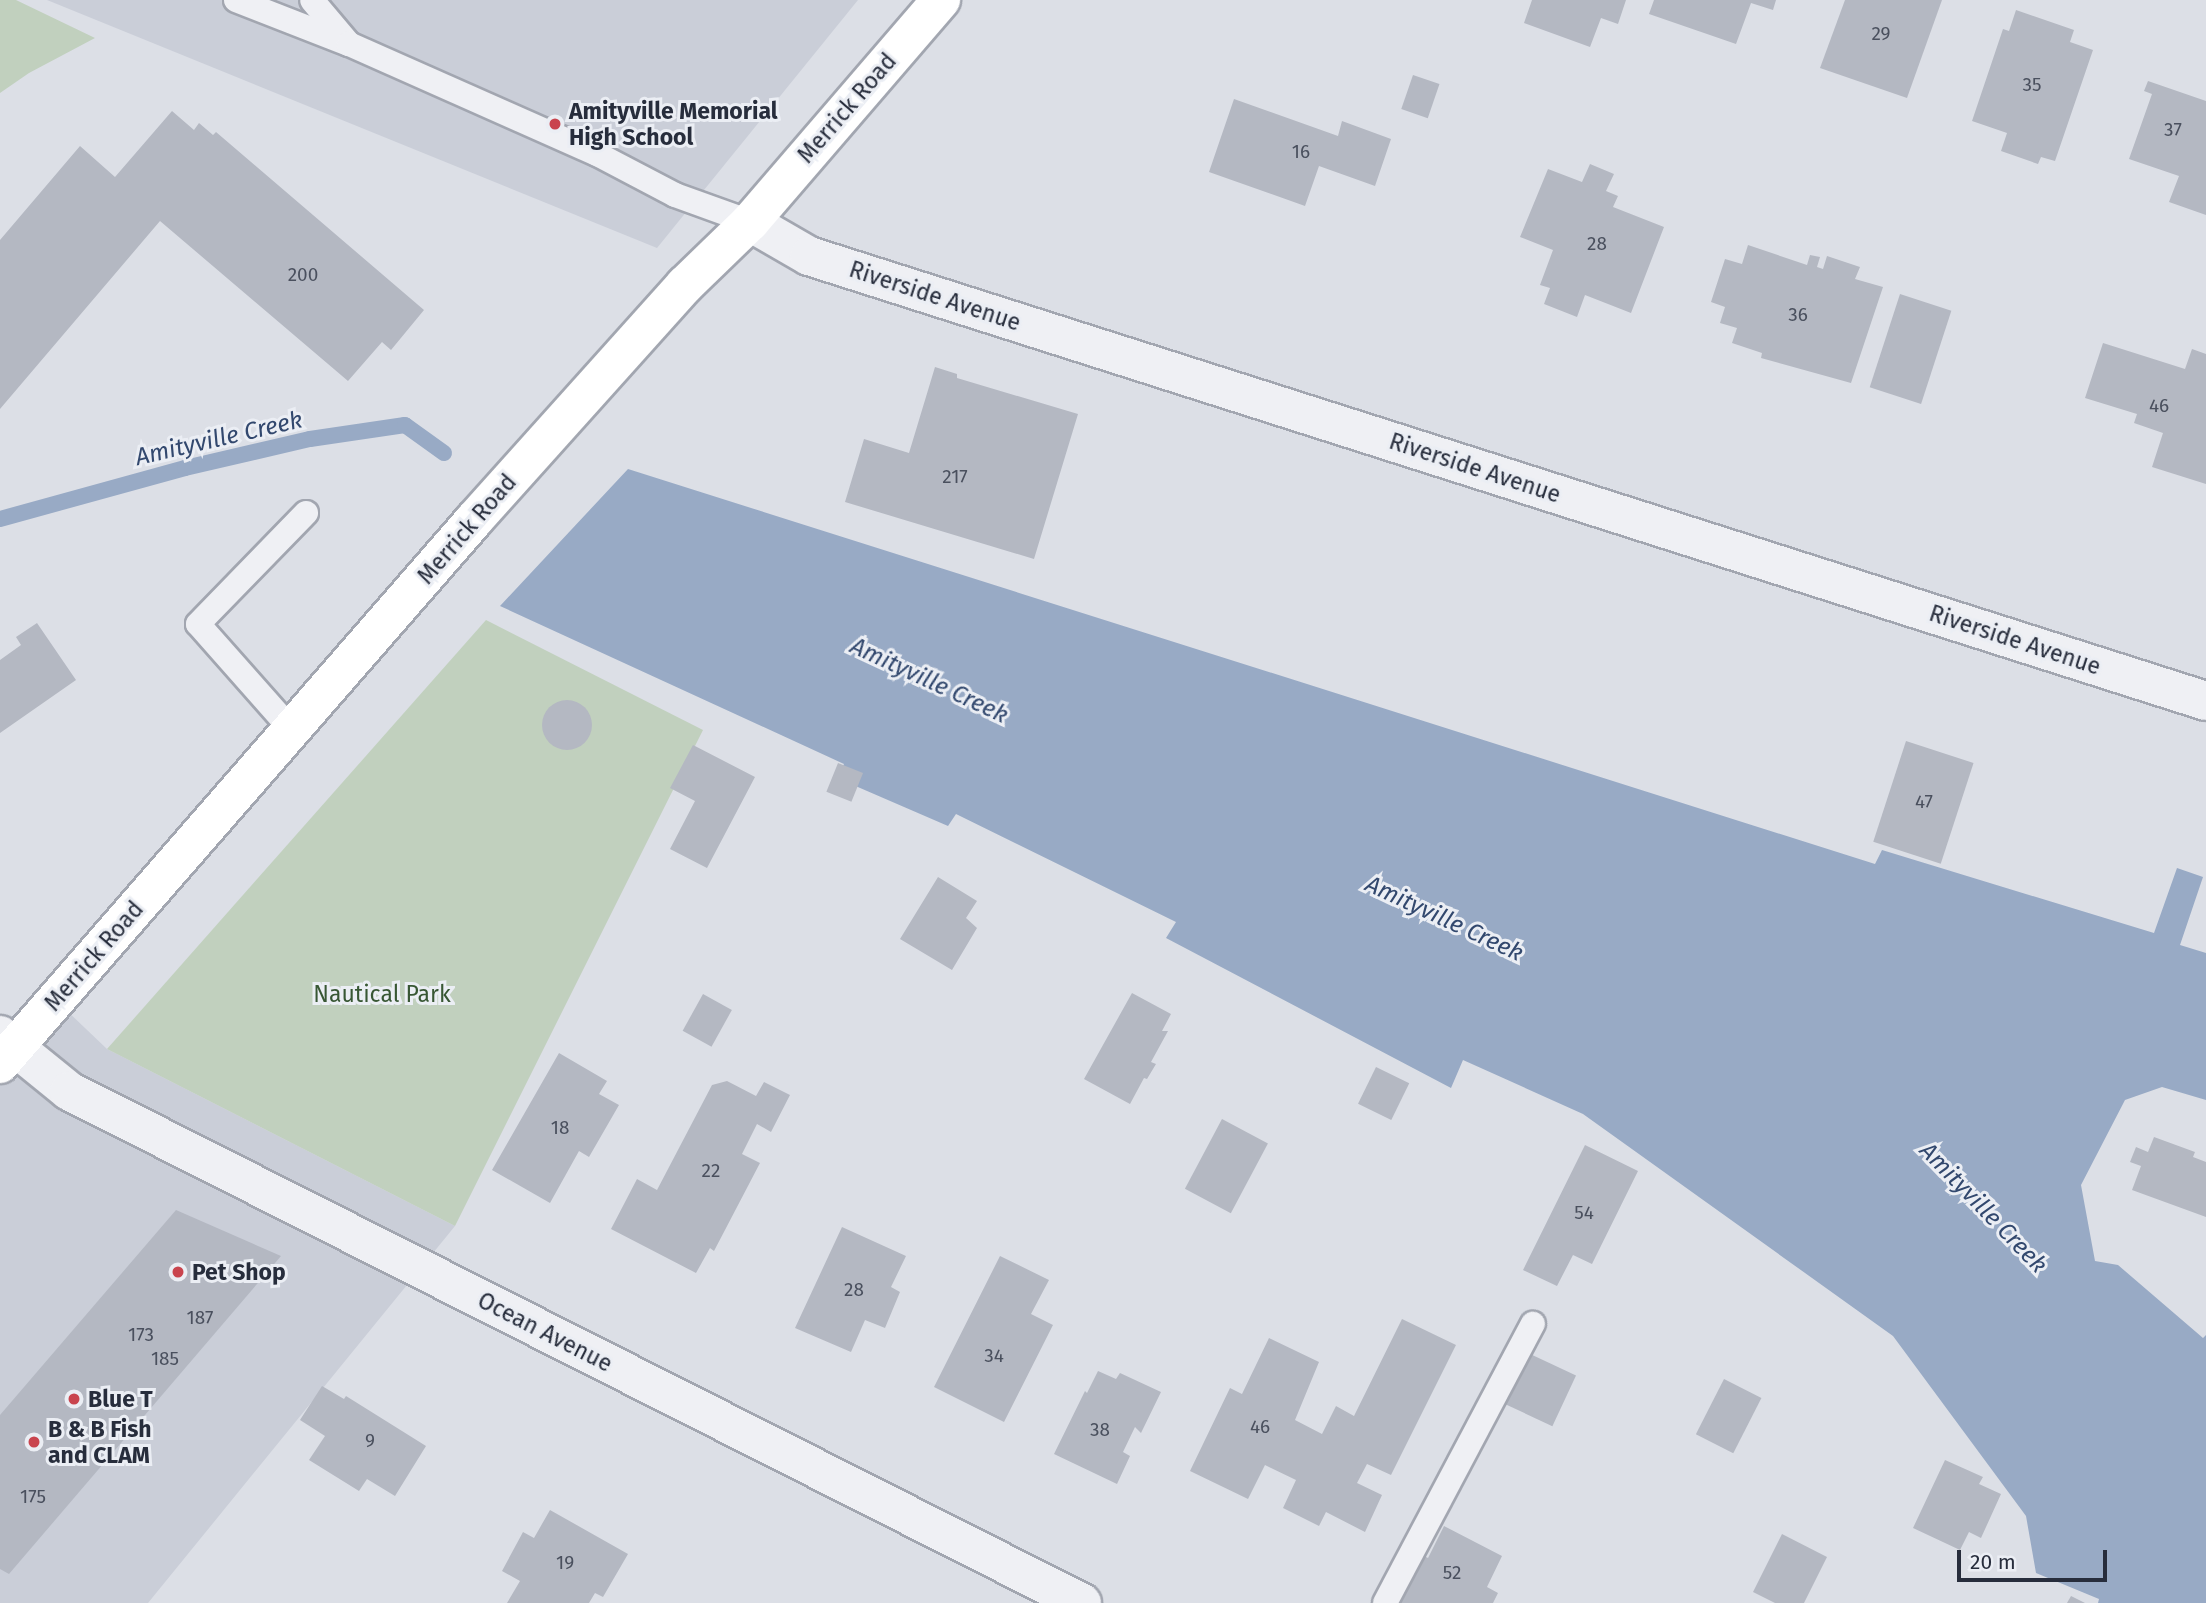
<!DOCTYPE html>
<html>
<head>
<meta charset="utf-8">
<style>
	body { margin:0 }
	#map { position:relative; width:2206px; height:1603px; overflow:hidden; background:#dcdfe6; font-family:"Fira Sans",sans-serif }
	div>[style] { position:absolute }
	.built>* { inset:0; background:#caced8 }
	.green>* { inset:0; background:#c1d0be }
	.water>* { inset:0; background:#98aac5 }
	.stream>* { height:16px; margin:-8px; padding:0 8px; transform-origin:8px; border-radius:8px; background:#98aac5 }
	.building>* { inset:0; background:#b4b8c2; transform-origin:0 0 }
	.round { border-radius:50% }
	.roads { filter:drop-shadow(2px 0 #a2a6b0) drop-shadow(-2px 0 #a2a6b0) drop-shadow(0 2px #a2a6b0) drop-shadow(0 -2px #a2a6b0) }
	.service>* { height:24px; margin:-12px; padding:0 12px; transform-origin:12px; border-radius:12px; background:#eff0f4 }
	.minor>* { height:38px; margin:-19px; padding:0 19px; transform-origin:19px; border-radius:19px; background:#eff0f4 }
	.primary>* { height:38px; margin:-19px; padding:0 19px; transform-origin:19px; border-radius:19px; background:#fff }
	.dots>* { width:19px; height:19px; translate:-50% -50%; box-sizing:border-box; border:4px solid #ebeef4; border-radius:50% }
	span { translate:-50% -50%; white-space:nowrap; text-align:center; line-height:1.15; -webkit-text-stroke:6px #ebeef4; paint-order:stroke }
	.number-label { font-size:19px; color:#4a505e }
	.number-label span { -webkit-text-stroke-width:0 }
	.street-label { font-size:23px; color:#272d3c }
	.poi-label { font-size:23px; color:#272d3c; font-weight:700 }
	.left { translate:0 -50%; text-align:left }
	.park-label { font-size:23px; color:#385734 }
	.water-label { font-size:24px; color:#32486e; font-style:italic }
	.scale { position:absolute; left:1957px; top:1550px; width:150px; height:32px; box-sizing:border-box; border:4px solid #272d3c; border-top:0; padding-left:9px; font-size:21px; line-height:24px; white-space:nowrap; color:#272d3c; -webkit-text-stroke:5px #ebeef4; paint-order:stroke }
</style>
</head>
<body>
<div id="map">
	<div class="built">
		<i style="clip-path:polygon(47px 0,858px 0,657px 248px)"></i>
		<i style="clip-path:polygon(42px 987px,107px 1049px,455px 1226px,148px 1603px,0 1603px,0 1038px)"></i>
	</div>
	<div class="green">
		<i style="clip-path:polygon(0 0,16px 0,95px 38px,29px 73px,0 93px)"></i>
		<i style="clip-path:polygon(486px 620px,703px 730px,455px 1226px,107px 1049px)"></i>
	</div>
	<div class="water">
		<i style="clip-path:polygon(628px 469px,1875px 864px,1882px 850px,2154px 933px,2177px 868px,2203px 877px,2180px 945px,2206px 953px,2206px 1100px,2162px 1087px,2125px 1100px,2081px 1185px,2095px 1261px,2118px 1265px,2203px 1338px,2206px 1335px,2206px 1603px,2098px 1603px,2099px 1599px,2036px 1573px,2026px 1516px,1893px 1336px,1583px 1114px,1463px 1060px,1451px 1088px,1166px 938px,1176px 922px,956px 814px,948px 826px,837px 778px,844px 764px,500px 606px)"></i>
	</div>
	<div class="stream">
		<i style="left:0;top:519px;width:192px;rotate:-15.4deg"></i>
		<i style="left:185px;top:468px;width:128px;rotate:-13.1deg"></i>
		<i style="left:310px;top:439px;width:96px;rotate:-8.4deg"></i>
		<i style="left:405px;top:425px;width:48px;rotate:35.7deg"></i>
	</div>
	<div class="building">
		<i style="clip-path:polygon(1532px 0,1626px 0,1618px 24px,1601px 18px,1590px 47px,1524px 23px)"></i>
		<i style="clip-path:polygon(1654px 0,1776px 0,1773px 10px,1751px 3px,1736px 44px,1649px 14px)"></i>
		<i style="clip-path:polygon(1845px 0,1942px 0,1907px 98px,1820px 68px)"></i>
		<i style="clip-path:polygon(2016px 10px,2074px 30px,2070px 42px,2093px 50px,2055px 161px,2041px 157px,2038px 164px,2001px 151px,2007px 133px,1972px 121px,2003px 29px,2009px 31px)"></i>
		<i style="left:1413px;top:75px;width:28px;height:36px;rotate:19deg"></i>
		<i style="clip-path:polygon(2148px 81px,2206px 101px,2206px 215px,2169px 202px,2179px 176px,2129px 159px,2152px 94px,2144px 91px)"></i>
		<i style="clip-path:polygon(1234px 99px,1338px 136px,1342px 121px,1391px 139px,1375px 186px,1319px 166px,1305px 206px,1209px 172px)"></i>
		<i style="clip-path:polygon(172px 111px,194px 130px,199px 123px,213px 135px,216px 132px,424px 310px,391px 350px,382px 342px,348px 381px,160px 221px,0 409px,0 240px,80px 146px,115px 177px)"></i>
		<i style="clip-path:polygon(1590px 164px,1614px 174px,1606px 191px,1618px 196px,1613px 207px,1664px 227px,1631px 313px,1585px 295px,1577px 317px,1544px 304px,1550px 288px,1540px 285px,1553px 250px,1520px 237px,1548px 169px,1582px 182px)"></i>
		<i style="clip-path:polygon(1748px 245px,1807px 265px,1810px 255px,1820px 257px,1817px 267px,1823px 269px,1827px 256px,1860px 267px,1855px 279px,1883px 287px,1851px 383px,1761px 358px,1762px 353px,1732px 343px,1737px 328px,1720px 323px,1725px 307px,1711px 302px,1725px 259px,1742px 264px)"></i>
		<i style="left:1900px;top:294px;width:54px;height:98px;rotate:18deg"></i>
		<i style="clip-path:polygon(2103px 343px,2185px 369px,2192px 349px,2206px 354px,2206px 484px,2152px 467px,2163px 433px,2134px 423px,2137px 414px,2085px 398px)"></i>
		<i style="clip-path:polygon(935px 367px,957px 374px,957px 378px,1078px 414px,1034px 559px,845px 502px,864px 439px,909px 453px)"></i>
		<i style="clip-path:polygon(37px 623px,76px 680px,0 733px,0 660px,21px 645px,16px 637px)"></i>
		<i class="round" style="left:542px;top:700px;width:50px;height:50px"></i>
		<i style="left:1906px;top:741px;width:71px;height:106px;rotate:18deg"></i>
		<i style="clip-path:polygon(693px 745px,755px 777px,707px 868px,670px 849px,695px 801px,670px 788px)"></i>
		<i style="left:838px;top:763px;width:27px;height:31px;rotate:22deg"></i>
		<i style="clip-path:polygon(938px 877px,977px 901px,966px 918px,977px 928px,952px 970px,900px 939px)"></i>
		<i style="clip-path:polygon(1132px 993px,1171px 1014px,1162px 1031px,1168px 1031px,1151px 1062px,1156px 1064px,1147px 1079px,1144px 1078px,1130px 1104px,1084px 1079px)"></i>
		<i style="left:703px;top:994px;width:33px;height:42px;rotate:29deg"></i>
		<i style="clip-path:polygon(559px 1053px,607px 1081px,599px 1094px,619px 1105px,589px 1157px,579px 1151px,550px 1203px,492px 1170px)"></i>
		<i style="left:1376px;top:1067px;width:37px;height:41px;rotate:26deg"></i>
		<i style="clip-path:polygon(727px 1081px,756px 1096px,764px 1082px,790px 1095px,771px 1132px,757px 1124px,742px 1154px,760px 1163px,714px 1251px,710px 1248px,696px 1273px,611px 1229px,637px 1179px,657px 1190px,712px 1085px)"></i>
		<i style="left:1222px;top:1119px;width:52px;height:79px;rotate:28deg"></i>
		<i style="clip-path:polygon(2154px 1137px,2195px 1152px,2193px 1157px,2206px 1162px,2206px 1217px,2132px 1190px,2141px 1166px,2130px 1162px,2136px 1147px,2148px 1152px)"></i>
		<i style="clip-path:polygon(1585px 1145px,1638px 1171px,1592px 1264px,1573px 1255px,1557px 1286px,1523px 1270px)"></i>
		<i style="clip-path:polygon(176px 1210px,281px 1256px,9px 1574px,0 1569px,0 1415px)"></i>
		<i style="clip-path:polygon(842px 1227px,906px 1256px,891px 1287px,900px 1292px,885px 1328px,865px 1320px,851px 1352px,795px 1328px)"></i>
		<i style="clip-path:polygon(1000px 1256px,1049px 1280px,1031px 1314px,1053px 1325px,1004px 1422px,934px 1387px)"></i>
		<i style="clip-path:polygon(1402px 1319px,1456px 1345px,1391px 1475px,1367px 1464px,1357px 1483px,1382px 1495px,1365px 1532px,1326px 1512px,1319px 1526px,1283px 1508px,1296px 1480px,1265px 1465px,1248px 1499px,1190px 1471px,1230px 1388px,1242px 1394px,1269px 1338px,1319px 1362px,1295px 1420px,1322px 1434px,1336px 1406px,1354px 1416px)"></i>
		<i style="left:1528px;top:1353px;width:53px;height:56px;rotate:25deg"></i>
		<i style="clip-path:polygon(1098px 1371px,1116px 1379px,1120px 1373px,1161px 1392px,1141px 1433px,1135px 1427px,1123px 1452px,1130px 1456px,1117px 1484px,1054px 1454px,1085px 1391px,1087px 1393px)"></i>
		<i style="left:1724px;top:1379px;width:42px;height:62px;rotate:27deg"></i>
		<i style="clip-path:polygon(322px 1386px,344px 1399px,346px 1396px,426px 1446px,395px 1496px,367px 1479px,359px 1491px,309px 1460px,325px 1436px,300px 1420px)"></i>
		<i style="clip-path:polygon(1945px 1460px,1983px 1477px,1979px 1484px,2001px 1494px,1981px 1538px,1969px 1532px,1960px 1550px,1913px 1528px)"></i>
		<i style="clip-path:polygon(550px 1510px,628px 1554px,603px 1597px,595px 1593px,589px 1603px,507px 1603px,520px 1581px,502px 1571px,523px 1532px,534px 1538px)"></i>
		<i style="clip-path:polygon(1444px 1526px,1502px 1556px,1487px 1587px,1498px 1593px,1493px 1603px,1394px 1603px,1420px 1554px,1428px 1558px)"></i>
		<i style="clip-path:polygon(1782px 1534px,1827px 1557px,1804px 1603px,1775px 1603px,1753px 1592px)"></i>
		<i style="clip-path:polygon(2071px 1596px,2085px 1603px,2067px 1603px)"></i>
	</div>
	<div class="roads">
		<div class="service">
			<i style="left:236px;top:0;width:121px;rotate:21.3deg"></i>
			<i style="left:349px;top:44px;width:57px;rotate:-130.1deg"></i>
			<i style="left:349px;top:44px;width:271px;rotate:23.9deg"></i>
			<i style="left:597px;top:154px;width:88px;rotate:27.7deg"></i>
			<i style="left:675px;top:195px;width:80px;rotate:19.8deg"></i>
			<i style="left:291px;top:729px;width:140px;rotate:-131.5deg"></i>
			<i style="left:198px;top:624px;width:155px;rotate:-45.8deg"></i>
			<i style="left:1385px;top:1603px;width:316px;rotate:-62.1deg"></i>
		</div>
		<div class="minor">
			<i style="left:750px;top:222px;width:68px;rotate:30deg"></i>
			<i style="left:809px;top:256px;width:1466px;rotate:17.67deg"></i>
			<i style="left:0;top:1035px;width:89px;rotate:39.1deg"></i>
			<i style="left:69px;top:1091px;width:1135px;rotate:26.81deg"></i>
		</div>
		<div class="primary">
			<i style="left:0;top:1064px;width:722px;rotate:-48.93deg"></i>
			<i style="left:474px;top:520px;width:316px;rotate:-48.1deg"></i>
			<i style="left:685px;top:285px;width:91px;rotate:-44.1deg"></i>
			<i style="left:750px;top:222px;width:293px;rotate:-49.3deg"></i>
		</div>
	</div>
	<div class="dots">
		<i style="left:555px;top:124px;background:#c9444e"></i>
		<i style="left:178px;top:1272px;background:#c9444e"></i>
		<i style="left:74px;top:1399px;background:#c9444e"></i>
		<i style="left:34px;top:1442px;background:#c9444e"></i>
	</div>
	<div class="number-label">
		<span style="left:1881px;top:34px">29</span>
		<span style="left:2032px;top:85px">35</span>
		<span style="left:2173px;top:130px">37</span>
		<span style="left:1301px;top:152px">16</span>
		<span style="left:1597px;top:244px">28</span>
		<span style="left:303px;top:275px">200</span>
		<span style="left:1798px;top:315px">36</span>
		<span style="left:2159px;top:406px">46</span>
		<span style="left:955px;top:477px">217</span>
		<span style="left:1924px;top:802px">47</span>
		<span style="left:560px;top:1128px">18</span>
		<span style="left:711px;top:1171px">22</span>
		<span style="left:1584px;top:1213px">54</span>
		<span style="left:854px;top:1290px">28</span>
		<span style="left:200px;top:1318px">187</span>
		<span style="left:141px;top:1335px">173</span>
		<span style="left:994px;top:1356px">34</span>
		<span style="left:165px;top:1359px">185</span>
		<span style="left:1260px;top:1427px">46</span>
		<span style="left:1100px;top:1430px">38</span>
		<span style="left:370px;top:1441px">9</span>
		<span style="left:33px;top:1497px">175</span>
		<span style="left:565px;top:1563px">19</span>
		<span style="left:1452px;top:1573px">52</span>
	</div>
	<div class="street-label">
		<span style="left:847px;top:108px;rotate:-49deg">Merrick Road</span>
		<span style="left:935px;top:296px;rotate:18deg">Riverside Avenue</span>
		<span style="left:1475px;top:468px;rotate:18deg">Riverside Avenue</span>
		<span style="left:467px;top:529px;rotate:-49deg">Merrick Road</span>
		<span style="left:2015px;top:640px;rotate:18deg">Riverside Avenue</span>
		<span style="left:94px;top:956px;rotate:-49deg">Merrick Road</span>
		<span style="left:545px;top:1332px;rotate:27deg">Ocean Avenue</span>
	</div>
	<div class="poi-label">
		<span class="left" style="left:569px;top:124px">Amityville Memorial<br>High School</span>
		<span class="left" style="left:192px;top:1272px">Pet Shop</span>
		<span class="left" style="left:88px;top:1399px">Blue T</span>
		<span class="left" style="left:48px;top:1442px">B &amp; B Fish<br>and CLAM</span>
	</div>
	<div class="park-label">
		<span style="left:382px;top:994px">Nautical Park</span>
	</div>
	<div class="water-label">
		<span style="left:219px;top:439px;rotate:-13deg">Amityville Creek</span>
		<span style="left:929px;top:681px;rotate:25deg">Amityville Creek</span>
		<span style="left:1444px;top:919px;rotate:25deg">Amityville Creek</span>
		<span style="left:1983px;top:1208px;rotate:46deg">Amityville Creek</span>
	</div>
	<div class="scale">20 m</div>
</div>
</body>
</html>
